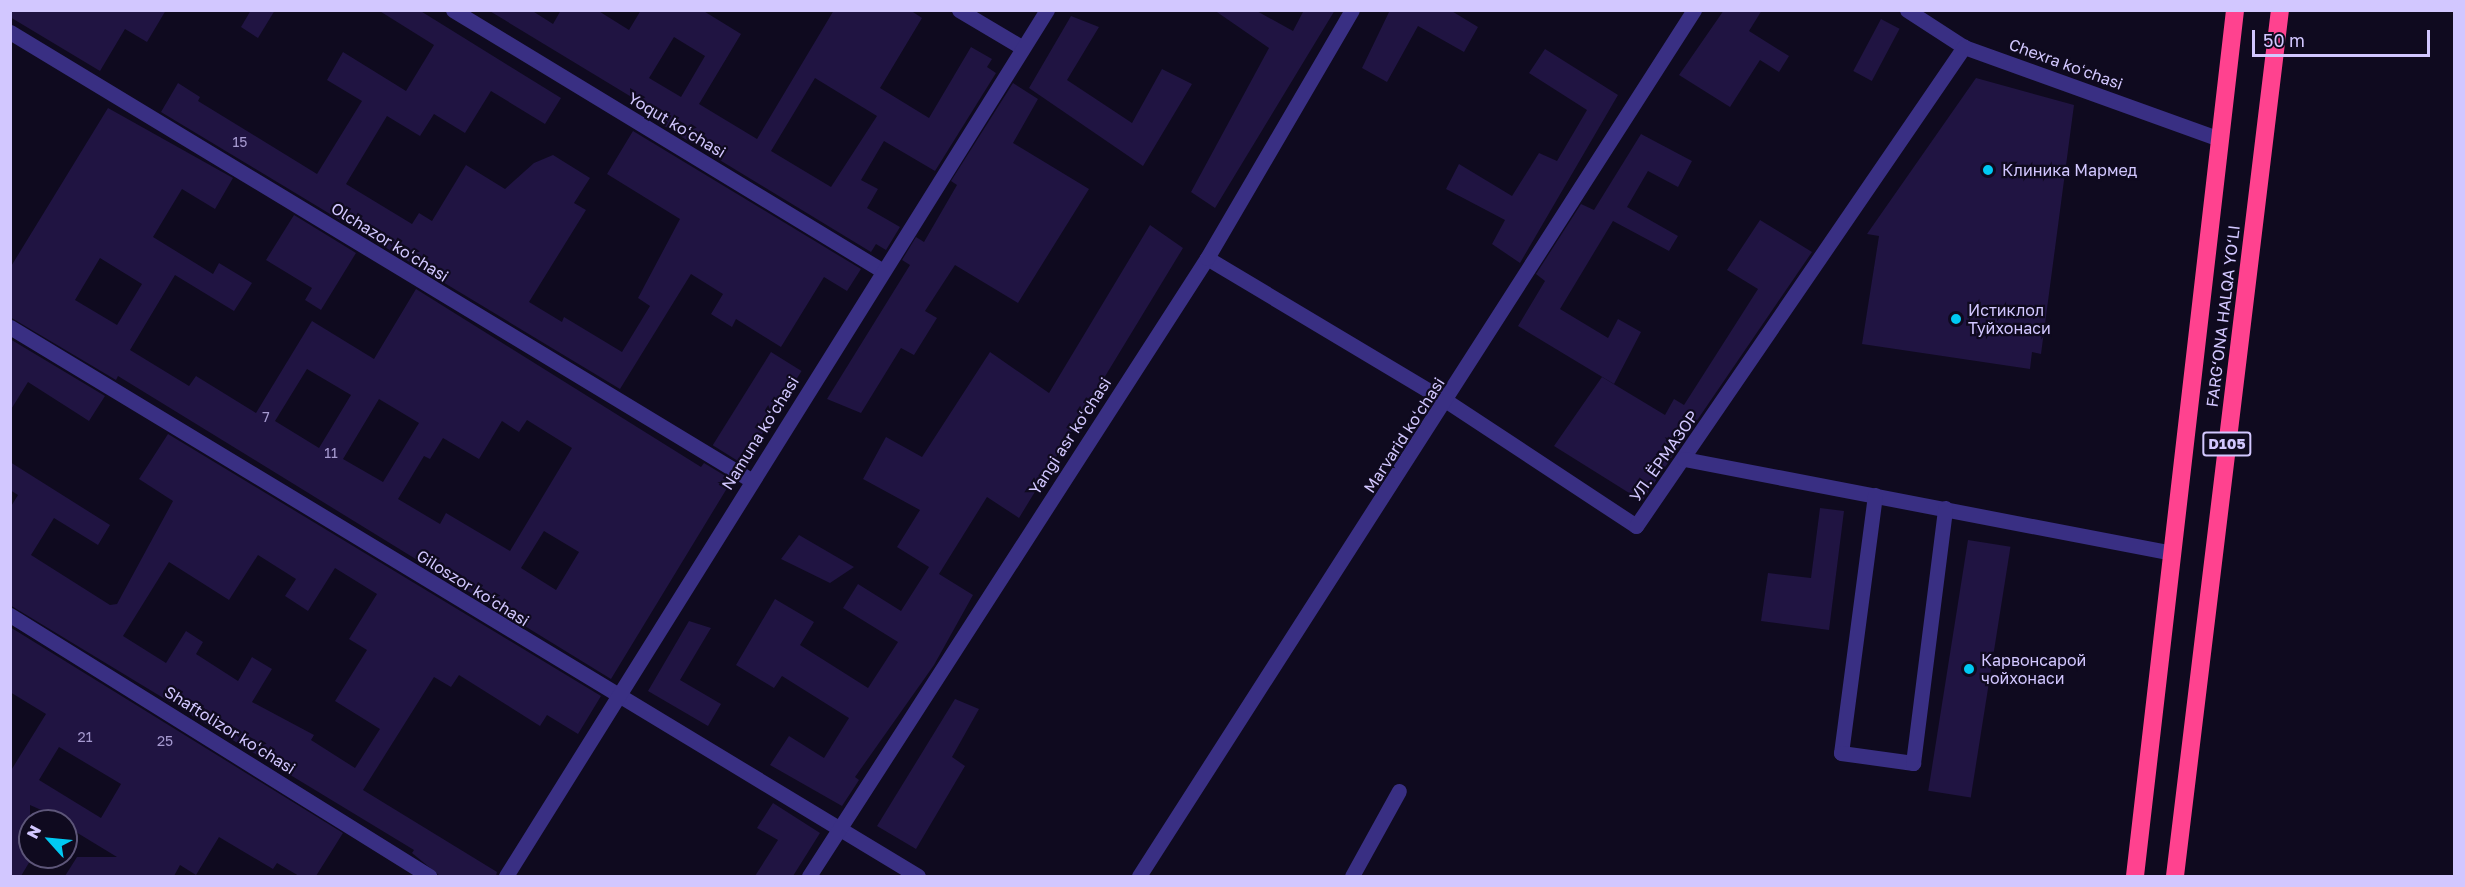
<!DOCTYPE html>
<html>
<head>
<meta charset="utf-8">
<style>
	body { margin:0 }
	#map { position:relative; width:2465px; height:887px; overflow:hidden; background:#0f0a1f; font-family:"Golos Text",sans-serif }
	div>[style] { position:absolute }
	.building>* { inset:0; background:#201442; transform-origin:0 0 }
	.minor>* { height:15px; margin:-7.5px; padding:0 7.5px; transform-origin:7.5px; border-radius:7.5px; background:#392f83 }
	.highway>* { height:18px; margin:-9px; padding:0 9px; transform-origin:9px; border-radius:9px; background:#ff428f }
	.dots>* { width:16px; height:16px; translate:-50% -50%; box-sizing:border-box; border:3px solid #0f0a1f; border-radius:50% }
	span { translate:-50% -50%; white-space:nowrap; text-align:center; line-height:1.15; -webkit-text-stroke:4.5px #0f0a1f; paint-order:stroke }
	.number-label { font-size:14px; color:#a69ad0 }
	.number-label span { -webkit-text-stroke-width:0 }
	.shield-label span { padding:2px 4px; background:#0f0a1f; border:2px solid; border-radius:4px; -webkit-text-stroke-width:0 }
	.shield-label { font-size:15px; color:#d2c7ff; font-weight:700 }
	.street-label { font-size:16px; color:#d2c7ff }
	.poi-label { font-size:16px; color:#d2c7ff }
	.left { translate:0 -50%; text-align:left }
	.frame { position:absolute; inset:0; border:12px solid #d2c7ff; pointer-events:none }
	.north { position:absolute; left:18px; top:809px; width:60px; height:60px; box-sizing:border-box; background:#0f0a1f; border:2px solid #5d5679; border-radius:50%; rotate:297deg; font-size:16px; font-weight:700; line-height:24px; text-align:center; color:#d2c7ff }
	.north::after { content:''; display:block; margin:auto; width:21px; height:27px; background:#00c9f2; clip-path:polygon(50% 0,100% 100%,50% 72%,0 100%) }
	.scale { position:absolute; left:2252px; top:30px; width:178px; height:27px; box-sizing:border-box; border:3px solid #d2c7ff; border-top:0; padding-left:8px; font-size:18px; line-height:21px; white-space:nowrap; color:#d2c7ff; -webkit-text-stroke:4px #0f0a1f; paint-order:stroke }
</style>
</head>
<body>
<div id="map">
	<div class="building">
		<i style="clip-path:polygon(10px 10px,166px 10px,147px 42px,125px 29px,100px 71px,10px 17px)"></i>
		<i style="clip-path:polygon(251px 10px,275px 10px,258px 38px,241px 27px)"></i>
		<i style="clip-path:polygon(378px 10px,419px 10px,561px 98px,545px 124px,491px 91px,465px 133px,434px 114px,420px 136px,387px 116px,346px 184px,412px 224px,419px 213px,432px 221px,466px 165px,505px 189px,534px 163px,553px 155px,590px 178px,574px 203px,586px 210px,529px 302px,562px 322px,564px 317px,622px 352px,650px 306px,638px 298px,680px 219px,607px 174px,633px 131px,861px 269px,847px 291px,824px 277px,781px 347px,736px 319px,732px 327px,711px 314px,723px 294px,691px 274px,620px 389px,161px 112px,178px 83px,200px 97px,198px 101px,317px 174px,362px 101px,327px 80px,343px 52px,406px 91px,434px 45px)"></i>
		<i style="clip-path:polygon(evenodd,488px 10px,531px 10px,553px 24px,561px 10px,597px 10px,629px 30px,641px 10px,702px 10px,741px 34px,699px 104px,757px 139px,834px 10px,910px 10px,922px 18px,880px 88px,929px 118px,971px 47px,992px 59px,987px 67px,996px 73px,935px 171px,884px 141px,861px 180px,878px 189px,867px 208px,900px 227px,886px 250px,876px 244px,871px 252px,644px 114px,648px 107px,488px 10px,674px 37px,705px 56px,681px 97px,649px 78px,674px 37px,488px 10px,815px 78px,877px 116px,831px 187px,771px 151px,815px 78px)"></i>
		<i style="clip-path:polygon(1214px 10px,1255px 10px,1293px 31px,1304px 10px,1335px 10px,1215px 208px,1191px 192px,1269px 48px)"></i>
		<i style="clip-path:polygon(1390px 10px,1450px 10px,1478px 27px,1464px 52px,1418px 26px,1387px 82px,1362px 68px)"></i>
		<i style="clip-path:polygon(1724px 10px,1762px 10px,1749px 31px,1789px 56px,1779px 72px,1760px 60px,1730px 107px,1679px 75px)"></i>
		<i style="clip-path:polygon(1071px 16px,1099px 27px,1067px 80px,1132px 123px,1162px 69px,1192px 84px,1143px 166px,1029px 88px)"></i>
		<i style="left:1881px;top:19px;width:21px;height:59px;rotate:28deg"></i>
		<i style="clip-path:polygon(1545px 49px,1618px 95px,1520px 263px,1492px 244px,1505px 220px,1446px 189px,1459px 164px,1512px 196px,1539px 153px,1557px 161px,1587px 110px,1529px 73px)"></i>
		<i style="clip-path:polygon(1976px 78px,2074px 105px,2041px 354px,2032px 352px,2030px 369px,1862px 344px,1879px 236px,1867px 234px)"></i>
		<i style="clip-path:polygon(1013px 83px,1038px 99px,1013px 143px,1089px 189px,1018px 303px,955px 265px,925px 311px,937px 318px,914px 355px,901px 348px,861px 413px,827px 399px,910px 265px,902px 260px,916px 237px,924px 242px,957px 185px,951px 181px)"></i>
		<i style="clip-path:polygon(evenodd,108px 108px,233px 178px,215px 209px,182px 189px,153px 237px,213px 274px,219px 263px,252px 283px,234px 311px,175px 275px,130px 350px,189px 386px,196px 376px,256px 413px,312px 321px,374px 359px,416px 289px,701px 467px,704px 463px,732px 480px,611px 679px,118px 376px,116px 380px,10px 317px,10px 268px,108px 108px,100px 258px,142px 284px,117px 325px,75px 300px,100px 258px,108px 108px,307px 369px,351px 395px,319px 448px,275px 421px,307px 369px,108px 108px,379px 399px,419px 423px,383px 482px,343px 459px,379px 399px,108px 108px,527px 420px,572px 448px,510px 551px,446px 513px,440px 524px,398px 499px,424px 456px,430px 459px,443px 438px,479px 459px,502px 421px,519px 432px,527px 420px,108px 108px,544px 531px,579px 552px,556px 590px,521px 568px,544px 531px)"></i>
		<i style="clip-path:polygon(1641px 134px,1692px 161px,1678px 187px,1648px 171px,1627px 207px,1678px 236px,1669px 251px,1613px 221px,1560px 309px,1608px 338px,1618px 319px,1641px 332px,1614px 384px,1518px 326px,1545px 281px,1536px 274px,1581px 204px,1594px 210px)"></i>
		<i style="clip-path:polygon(294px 215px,356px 253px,321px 310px,305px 300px,312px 288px,266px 260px)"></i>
		<i style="clip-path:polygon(1760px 220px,1812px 252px,1642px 501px,1554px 446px,1602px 377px,1665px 415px,1674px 399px,1684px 405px,1758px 289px,1727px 270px)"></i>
		<i style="clip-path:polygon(1150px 225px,1183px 248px,1019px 518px,987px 497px,939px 574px,973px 595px,934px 665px,855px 777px,859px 780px,842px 806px,770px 765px,789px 736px,824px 758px,849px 718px,782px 676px,774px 688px,736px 665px,775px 599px,814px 622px,800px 645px,868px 688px,898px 642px,843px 608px,858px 584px,901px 611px,929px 567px,897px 547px,920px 510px,863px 479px,886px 437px,922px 457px,990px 352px,1049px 393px)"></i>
		<i style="clip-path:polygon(10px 339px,105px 396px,89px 421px,28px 382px,10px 411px)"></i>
		<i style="left:771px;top:352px;width:36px;height:110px;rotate:32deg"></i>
		<i style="clip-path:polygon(evenodd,168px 434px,601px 696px,578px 734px,547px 715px,540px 726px,459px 675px,451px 687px,434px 677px,363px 790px,497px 872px,496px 876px,440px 876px,412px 853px,414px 850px,10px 605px,10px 508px,18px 495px,10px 490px,10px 462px,110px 525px,98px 545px,54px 518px,31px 555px,110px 605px,117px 604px,173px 501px,139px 479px,168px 434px,258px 555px,296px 579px,285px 596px,308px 611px,335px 568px,377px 594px,349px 639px,367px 650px,335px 701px,380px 729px,355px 768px,311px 740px,314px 735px,252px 702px,272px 669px,252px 657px,238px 681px,196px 654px,203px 642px,186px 631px,166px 663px,123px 636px,169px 562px,229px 600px,258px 555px)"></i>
		<i style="clip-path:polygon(1820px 508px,1844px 511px,1829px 630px,1761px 621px,1768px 573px,1811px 578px)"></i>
		<i style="clip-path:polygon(799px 535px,854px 567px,830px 583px,781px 559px)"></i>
		<i style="left:1968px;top:540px;width:43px;height:254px;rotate:9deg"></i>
		<i style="clip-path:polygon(689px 621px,711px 628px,680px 680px,721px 704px,708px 726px,648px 691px)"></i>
		<i style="clip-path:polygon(evenodd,10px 627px,343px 833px,316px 876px,299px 876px,277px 863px,273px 869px,219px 837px,196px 875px,180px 865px,174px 876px,65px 876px,77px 857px,117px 857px,66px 826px,66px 821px,30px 805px,30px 861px,21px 876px,10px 876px,10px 772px,46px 714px,10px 692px,10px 627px,59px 747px,121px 784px,101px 818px,39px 780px,59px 747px)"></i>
		<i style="clip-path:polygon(955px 699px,979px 709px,952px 757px,965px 766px,916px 849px,877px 826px)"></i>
		<i style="clip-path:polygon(773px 803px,820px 833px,793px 876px,755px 876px,778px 840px,757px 828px)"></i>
	</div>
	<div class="minor">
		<i style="left:453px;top:10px;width:503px;rotate:31.26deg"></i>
		<i style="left:959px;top:10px;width:74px;rotate:30.7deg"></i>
		<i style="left:1907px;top:10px;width:68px;rotate:33deg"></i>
		<i style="left:1964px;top:47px;width:272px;rotate:19.8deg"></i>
		<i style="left:10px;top:32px;width:866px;rotate:31.16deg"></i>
		<i style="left:1207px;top:258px;width:281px;rotate:30.9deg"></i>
		<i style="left:1448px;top:402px;width:225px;rotate:33.4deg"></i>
		<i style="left:1636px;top:526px;width:581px;rotate:-55.6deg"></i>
		<i style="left:10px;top:327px;width:1061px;rotate:31.16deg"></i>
		<i style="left:1684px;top:459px;width:497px;rotate:10.9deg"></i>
		<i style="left:1875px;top:495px;width:260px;rotate:97.5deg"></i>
		<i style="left:1841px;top:753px;width:73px;rotate:7.9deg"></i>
		<i style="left:1913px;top:763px;width:257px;rotate:-82.8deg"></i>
		<i style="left:10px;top:615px;width:494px;rotate:31.9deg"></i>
		<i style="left:506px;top:876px;width:1021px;rotate:-58.01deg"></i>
		<i style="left:809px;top:876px;width:735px;rotate:-57.22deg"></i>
		<i style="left:1207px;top:258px;width:287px;rotate:-59.7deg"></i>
		<i style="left:1139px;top:876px;width:1029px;rotate:-57.35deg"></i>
		<i style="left:1352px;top:876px;width:97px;rotate:-61.1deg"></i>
	</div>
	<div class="highway">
		<i style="left:2135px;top:876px;width:872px;rotate:-83.41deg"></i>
		<i style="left:2175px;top:876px;width:872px;rotate:-83.09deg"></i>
	</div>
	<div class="dots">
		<i style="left:1988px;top:170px;background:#00c9f2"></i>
		<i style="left:1956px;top:319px;background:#00c9f2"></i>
		<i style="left:1969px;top:669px;background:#00c9f2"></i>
	</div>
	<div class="number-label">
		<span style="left:240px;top:142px">15</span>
		<span style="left:266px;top:417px">7</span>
		<span style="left:331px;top:453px">11</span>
		<span style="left:85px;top:737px">21</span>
		<span style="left:165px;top:741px">25</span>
	</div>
	<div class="shield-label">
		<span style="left:2227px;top:444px">D105</span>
	</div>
	<div class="street-label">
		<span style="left:2066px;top:64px;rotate:20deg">Chexra koʻchasi</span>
		<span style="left:677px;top:125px;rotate:31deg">Yoqut koʻchasi</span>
		<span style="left:390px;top:242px;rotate:32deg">Olchazor koʻchasi</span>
		<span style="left:2223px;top:316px;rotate:-83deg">FARG‘ONA HALQA YO‘LI</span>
		<span style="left:760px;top:433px;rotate:-58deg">Namuna koʻchasi</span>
		<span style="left:1404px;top:435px;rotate:-57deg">Marvarid koʻchasi</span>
		<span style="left:1070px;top:436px;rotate:-57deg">Yangi asr koʻchasi</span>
		<span style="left:1664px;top:456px;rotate:-55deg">УЛ. ЁРМАЗОР</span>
		<span style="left:473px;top:588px;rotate:32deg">Giloszor koʻchasi</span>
		<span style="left:230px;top:730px;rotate:32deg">Shaftolizor koʻchasi</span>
	</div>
	<div class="poi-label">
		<span class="left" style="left:2002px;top:170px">Клиника Мармед</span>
		<span class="left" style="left:1968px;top:319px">Истиклол<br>Туйхонаси</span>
		<span class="left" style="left:1981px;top:669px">Карвонсарой<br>чойхонаси</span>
	</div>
	<div class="frame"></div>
	<div class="north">N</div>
	<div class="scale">50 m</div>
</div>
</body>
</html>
